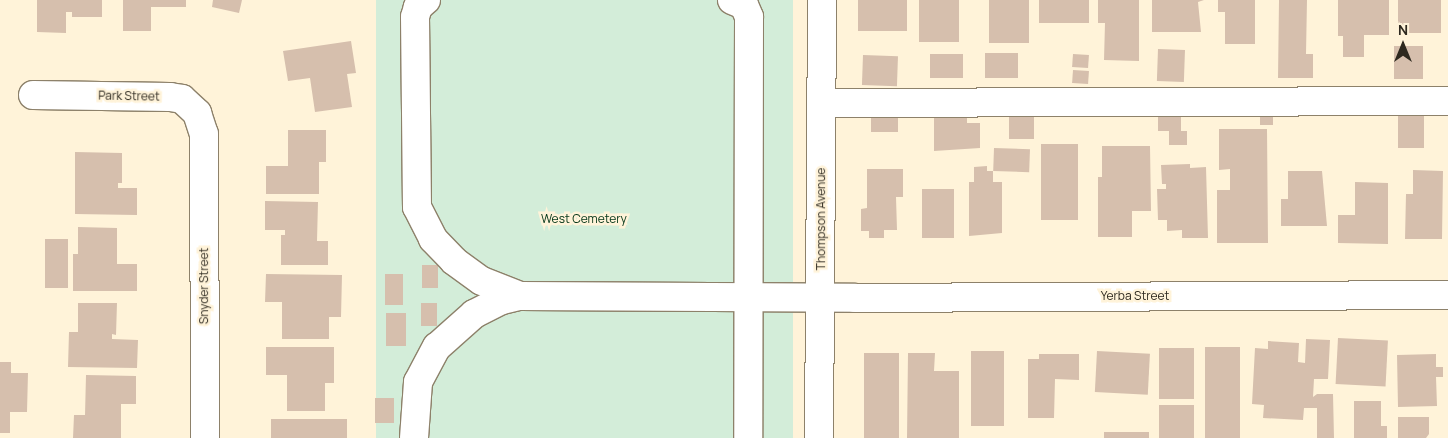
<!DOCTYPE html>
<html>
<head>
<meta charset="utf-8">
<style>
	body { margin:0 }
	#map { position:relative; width:1448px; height:438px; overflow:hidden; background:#fff3d9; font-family:Manrope,sans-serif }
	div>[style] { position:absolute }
	.green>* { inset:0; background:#d3edd9; transform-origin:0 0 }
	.building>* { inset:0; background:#d6bfad; transform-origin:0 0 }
	.roads { filter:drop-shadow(1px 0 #8d816a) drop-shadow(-1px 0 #8d816a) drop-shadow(0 1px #8d816a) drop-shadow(0 -1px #8d816a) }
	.minor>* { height:28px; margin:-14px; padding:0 14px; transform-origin:14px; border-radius:14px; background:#fff }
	span { translate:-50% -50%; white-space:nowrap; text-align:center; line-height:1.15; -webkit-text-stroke:5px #fff3d9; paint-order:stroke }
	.street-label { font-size:12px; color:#2e291f }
	.park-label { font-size:12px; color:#023416 }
	.north { position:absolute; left:1378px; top:20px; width:50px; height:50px; -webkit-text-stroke:4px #fff3d9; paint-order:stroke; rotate:0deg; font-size:14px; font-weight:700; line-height:20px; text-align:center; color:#2e291f }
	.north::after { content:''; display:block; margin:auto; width:18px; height:22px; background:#2e291f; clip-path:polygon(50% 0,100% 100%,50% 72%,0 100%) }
</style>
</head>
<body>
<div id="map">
	<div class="green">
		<i style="left:376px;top:0;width:417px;height:438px"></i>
	</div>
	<div class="building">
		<i style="clip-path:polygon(37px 0,102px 0,102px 17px,72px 17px,72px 12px,66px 12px,66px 33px,37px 32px)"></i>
		<i style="clip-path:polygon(123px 0,186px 0,186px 7px,151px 7px,151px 31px,123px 31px)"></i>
		<i style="clip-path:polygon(213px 0,242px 0,239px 13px,212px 7px)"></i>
		<i style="left:858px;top:0;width:49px;height:31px"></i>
		<i style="left:919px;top:0;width:40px;height:42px"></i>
		<i style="left:989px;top:0;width:40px;height:43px"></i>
		<i style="left:1039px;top:0;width:50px;height:23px"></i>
		<i style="clip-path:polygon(1098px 0,1139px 0,1139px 61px,1104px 60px,1105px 23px,1098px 23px)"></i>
		<i style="clip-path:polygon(1152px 0,1204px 0,1198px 2px,1201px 32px,1152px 32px)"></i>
		<i style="clip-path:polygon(1218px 0,1255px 0,1255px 44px,1225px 44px,1225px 12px,1218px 12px)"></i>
		<i style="clip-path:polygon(1279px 0,1307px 0,1306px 54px,1313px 54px,1313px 78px,1278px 78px)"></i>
		<i style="clip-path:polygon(1338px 0,1389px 0,1389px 35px,1364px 35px,1364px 57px,1343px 57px,1343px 36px,1338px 36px)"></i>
		<i style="left:1398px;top:0;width:43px;height:33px"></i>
		<i style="clip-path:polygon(351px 41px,356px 73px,347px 74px,352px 107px,315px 112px,310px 78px,288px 81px,283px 51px)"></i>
		<i style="left:1394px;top:46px;width:29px;height:33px"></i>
		<i style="left:1158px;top:49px;width:27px;height:32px;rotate:2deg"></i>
		<i style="left:985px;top:53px;width:33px;height:25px"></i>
		<i style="left:930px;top:54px;width:33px;height:24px"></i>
		<i style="left:1073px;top:54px;width:16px;height:13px;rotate:4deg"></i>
		<i style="left:863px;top:55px;width:35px;height:30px;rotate:2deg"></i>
		<i style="left:1073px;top:70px;width:16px;height:13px;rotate:4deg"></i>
		<i style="clip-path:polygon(953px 111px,967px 111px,967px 123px,980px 123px,980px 148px,934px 151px,934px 117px,953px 117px)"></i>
		<i style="left:1273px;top:111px;width:14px;height:13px;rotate:90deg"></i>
		<i style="clip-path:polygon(1158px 112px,1181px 112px,1181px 131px,1187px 131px,1187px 145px,1169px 145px,1169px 131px,1158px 131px)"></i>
		<i style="left:1398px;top:114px;width:26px;height:34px"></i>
		<i style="left:871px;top:115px;width:27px;height:17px"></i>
		<i style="left:1009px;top:115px;width:25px;height:24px"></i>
		<i style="clip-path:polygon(1219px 129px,1267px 129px,1268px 243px,1217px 243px,1217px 190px,1230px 190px,1230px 169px,1219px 170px)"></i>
		<i style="clip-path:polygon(288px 130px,326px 130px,326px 162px,319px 162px,319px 194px,266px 194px,266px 166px,288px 166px)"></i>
		<i style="left:1041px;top:144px;width:37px;height:76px"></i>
		<i style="clip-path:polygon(1102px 146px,1150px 146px,1151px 211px,1132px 211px,1132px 237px,1098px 237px,1098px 177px,1102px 177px)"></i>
		<i style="left:994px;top:148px;width:36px;height:23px;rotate:2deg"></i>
		<i style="clip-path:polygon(75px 152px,122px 153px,122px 183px,118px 183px,118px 188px,137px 188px,137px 215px,75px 214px)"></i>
		<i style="clip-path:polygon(1190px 164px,1190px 168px,1206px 167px,1208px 238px,1182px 238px,1182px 230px,1167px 231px,1167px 220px,1158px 220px,1157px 189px,1166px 189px,1166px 184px,1162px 184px,1161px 165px)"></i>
		<i style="clip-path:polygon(987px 166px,987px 171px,993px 171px,993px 182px,1002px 182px,1002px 233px,969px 236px,969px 182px,974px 182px,974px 167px)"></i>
		<i style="clip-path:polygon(867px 169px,903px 169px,903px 197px,896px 197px,897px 230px,884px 230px,884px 238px,869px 238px,869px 231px,861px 231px,861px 209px,867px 208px)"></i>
		<i style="clip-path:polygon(1413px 170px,1443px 171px,1442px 239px,1405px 239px,1406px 194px,1413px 194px)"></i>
		<i style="clip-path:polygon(1288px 171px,1322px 171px,1327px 226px,1281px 226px,1281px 199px,1288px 199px)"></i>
		<i style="clip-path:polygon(1355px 182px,1388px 183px,1388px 244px,1338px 243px,1338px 215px,1355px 215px)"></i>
		<i style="left:922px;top:189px;width:32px;height:49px"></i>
		<i style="clip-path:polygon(265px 201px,318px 202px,317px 241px,328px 241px,328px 265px,281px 265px,281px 235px,285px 235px,285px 230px,265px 230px)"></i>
		<i style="clip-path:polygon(78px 227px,117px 228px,117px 264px,137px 264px,137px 291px,73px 291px,73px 254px,78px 254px)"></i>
		<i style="left:45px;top:239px;width:23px;height:49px"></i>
		<i style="left:422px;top:265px;width:16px;height:23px"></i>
		<i style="clip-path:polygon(266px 274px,342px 275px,341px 317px,329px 317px,329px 339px,282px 339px,282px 302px,265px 302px)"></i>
		<i style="left:385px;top:274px;width:18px;height:31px"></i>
		<i style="clip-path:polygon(78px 303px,117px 303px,116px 335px,112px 334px,112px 339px,138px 340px,137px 368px,68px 367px,69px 332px,78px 332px)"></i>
		<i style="left:421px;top:303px;width:16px;height:23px"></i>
		<i style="left:386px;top:313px;width:20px;height:33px"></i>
		<i style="left:1338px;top:338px;width:50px;height:46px;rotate:3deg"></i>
		<i style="clip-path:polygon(1306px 339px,1330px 340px,1328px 379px,1314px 379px,1313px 397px,1317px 394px,1333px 394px,1334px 438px,1317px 438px,1317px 408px,1304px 408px,1303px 420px,1263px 418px,1264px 405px,1252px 404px,1255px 348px,1268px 349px,1268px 341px,1299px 343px,1298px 362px,1305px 363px)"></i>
		<i style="clip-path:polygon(266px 347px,334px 347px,334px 383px,325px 383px,325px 411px,287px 411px,287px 375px,266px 375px)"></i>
		<i style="left:1205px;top:347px;width:35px;height:91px"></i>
		<i style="left:1159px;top:348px;width:35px;height:51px"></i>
		<i style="left:971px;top:351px;width:33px;height:75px"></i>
		<i style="left:1097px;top:351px;width:53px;height:41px;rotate:3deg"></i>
		<i style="left:864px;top:353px;width:35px;height:85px"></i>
		<i style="clip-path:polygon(908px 353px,935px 353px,934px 371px,959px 371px,959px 438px,907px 438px)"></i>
		<i style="clip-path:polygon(1039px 354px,1079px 354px,1079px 380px,1055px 379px,1054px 418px,1028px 418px,1028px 359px,1039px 359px)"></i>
		<i style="clip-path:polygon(1436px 354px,1436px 367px,1443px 367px,1443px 377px,1436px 377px,1437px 406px,1398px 407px,1397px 355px)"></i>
		<i style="clip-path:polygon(0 362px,11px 362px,11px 373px,28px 373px,27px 412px,10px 412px,10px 433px,0 433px)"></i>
		<i style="clip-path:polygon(86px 375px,136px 376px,136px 404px,121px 404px,121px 438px,73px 438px,74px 415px,85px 415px)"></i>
		<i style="left:375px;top:398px;width:19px;height:25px"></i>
		<i style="clip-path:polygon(1354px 401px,1381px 401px,1381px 426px,1387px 426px,1387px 438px,1354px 438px)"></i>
		<i style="left:1159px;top:405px;width:35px;height:33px"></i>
		<i style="clip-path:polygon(1398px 417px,1429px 417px,1429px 434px,1426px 438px,1398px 438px)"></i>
		<i style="left:347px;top:419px;width:19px;height:76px;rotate:90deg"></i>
		<i style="left:1104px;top:432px;width:45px;height:6px"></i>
	</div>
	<div class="roads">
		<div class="minor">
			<i style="left:426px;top:0;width:11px;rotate:139deg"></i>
			<i style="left:418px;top:7px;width:10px;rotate:107deg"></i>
			<i style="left:415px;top:17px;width:190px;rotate:89.4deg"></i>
			<i style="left:417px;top:207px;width:36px;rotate:63deg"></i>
			<i style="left:433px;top:239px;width:30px;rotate:46deg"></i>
			<i style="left:454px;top:261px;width:34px;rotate:36deg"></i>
			<i style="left:482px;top:281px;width:41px;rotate:21.5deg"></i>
			<i style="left:520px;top:296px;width:335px;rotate:0.3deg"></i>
			<i style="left:855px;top:298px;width:593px;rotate:-0.29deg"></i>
			<i style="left:732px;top:0;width:13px;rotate:23deg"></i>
			<i style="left:744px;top:5px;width:13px;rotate:67deg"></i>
			<i style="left:749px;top:17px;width:421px;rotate:90.1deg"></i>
			<i style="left:33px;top:95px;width:137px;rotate:0.8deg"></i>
			<i style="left:170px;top:97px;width:12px;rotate:9deg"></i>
			<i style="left:182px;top:99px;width:21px;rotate:43deg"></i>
			<i style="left:197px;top:113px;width:22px;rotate:72deg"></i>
			<i style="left:204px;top:134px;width:304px;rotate:89.8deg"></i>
			<i style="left:821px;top:103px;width:627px;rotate:-0.18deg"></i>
			<i style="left:414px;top:438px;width:56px;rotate:-85.9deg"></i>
			<i style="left:418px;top:382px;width:40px;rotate:-62deg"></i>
			<i style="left:437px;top:347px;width:50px;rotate:-41.7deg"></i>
			<i style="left:474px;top:314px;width:31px;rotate:-27deg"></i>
			<i style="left:502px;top:300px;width:18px;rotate:-13deg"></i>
			<i style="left:819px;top:438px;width:438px;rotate:-89.6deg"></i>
		</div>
	</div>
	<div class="street-label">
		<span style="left:129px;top:96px;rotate:1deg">Park Street</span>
		<span style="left:821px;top:219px;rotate:-90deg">Thompson Avenue</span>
		<span style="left:204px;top:286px;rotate:-90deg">Snyder Street</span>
		<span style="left:1135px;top:296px">Yerba Street</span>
	</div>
	<div class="park-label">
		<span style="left:584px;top:219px">West Cemetery</span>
	</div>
	<div class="north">N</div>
</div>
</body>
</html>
